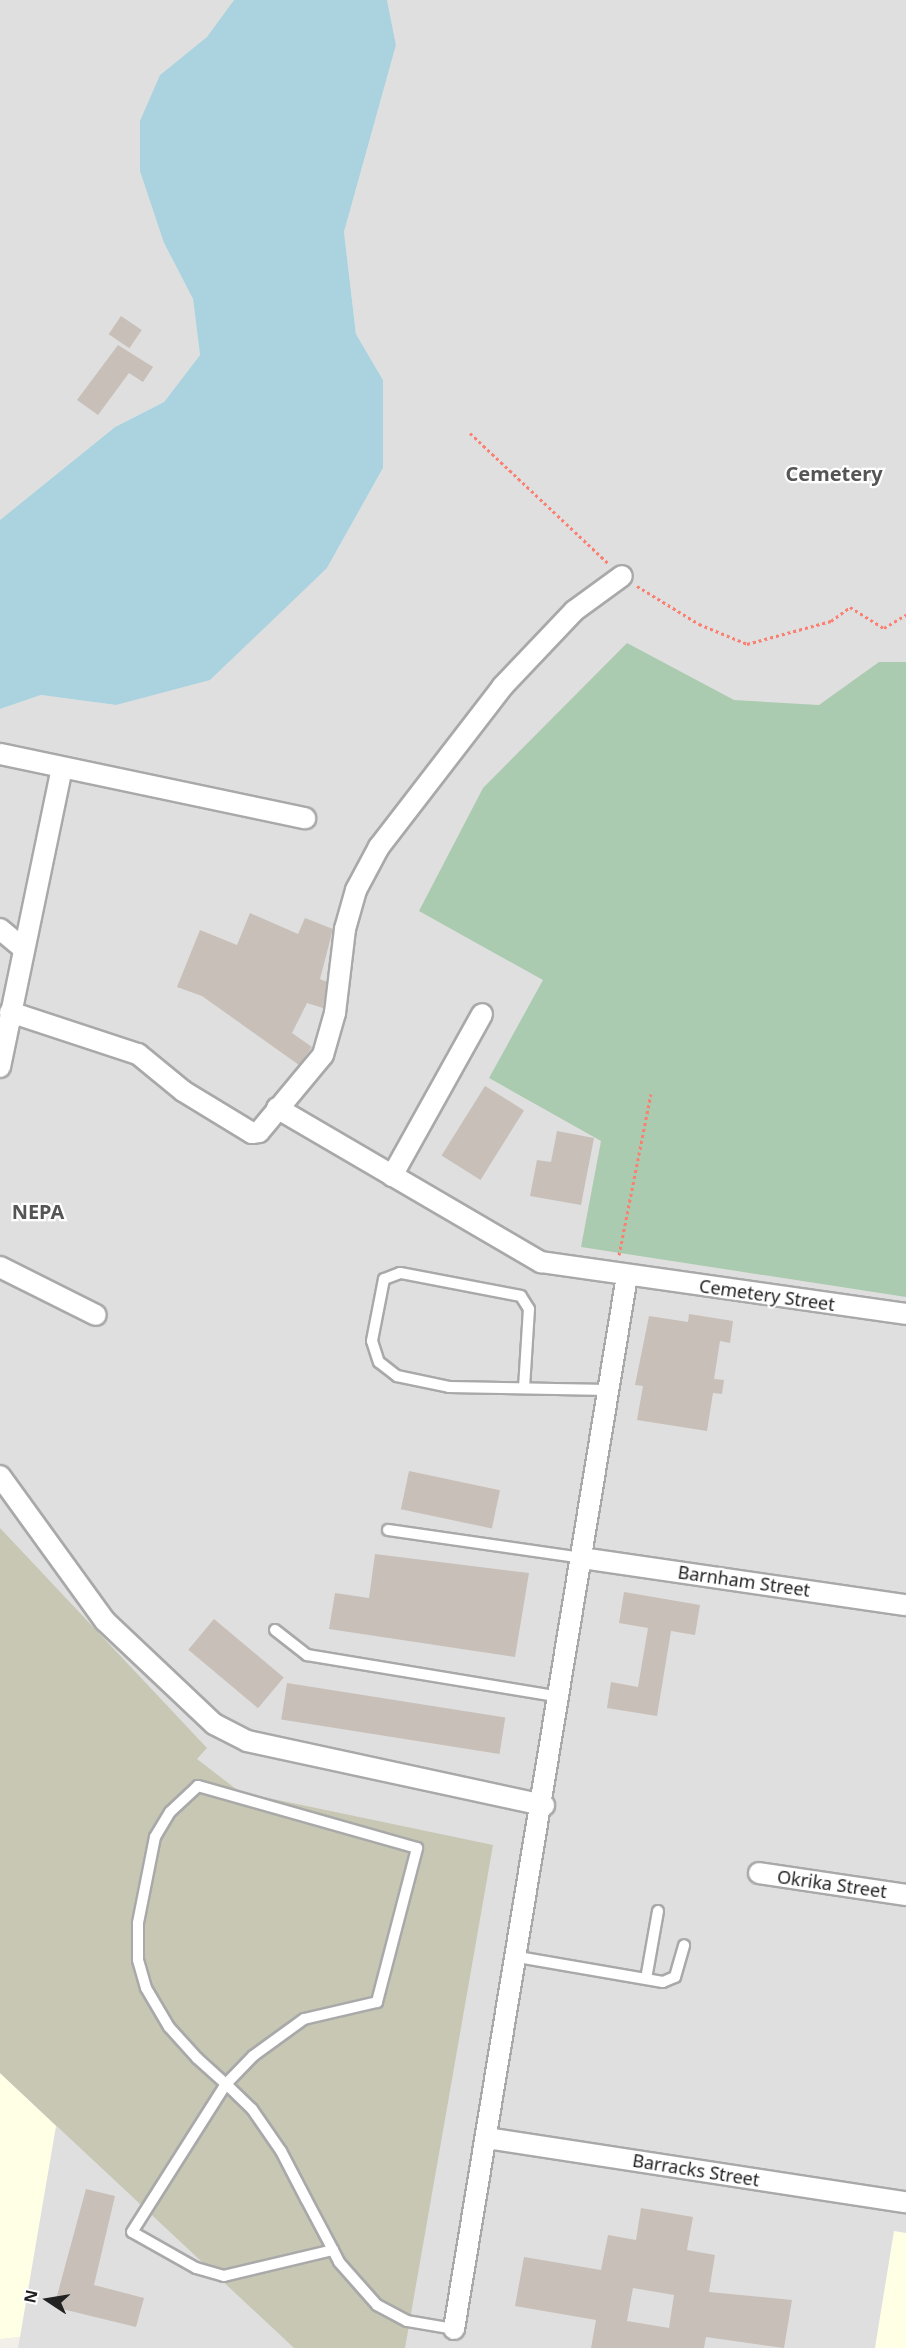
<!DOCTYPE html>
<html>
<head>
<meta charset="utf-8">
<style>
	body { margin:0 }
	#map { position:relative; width:906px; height:2348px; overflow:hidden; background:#f2efe9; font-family:"Noto Sans",sans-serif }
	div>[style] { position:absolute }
	.residential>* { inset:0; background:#e0dfdf }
	.education>* { inset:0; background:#ffffe5 }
	.construction>* { inset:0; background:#c7c7b4 }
	.cemetery>* { inset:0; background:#aacbaf }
	.water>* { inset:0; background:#aad3df }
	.building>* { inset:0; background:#c7bfb8; transform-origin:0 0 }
	.path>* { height:3px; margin-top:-1.5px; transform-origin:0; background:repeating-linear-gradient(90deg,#fa8072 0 3px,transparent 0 6px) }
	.roads { filter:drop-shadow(2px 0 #a9a9a9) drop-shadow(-2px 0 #a9a9a9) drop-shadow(0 2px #a9a9a9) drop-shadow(0 -2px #a9a9a9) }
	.service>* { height:10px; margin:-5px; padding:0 5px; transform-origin:5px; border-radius:5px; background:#fff }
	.minor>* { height:20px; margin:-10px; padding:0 10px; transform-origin:10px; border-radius:10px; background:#fff }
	span { translate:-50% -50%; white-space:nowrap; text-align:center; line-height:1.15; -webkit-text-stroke:4.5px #fff; paint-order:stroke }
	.street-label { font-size:18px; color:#222 }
	.neighbourhood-label { font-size:20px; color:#555; font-weight:700 }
	.north { position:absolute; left:18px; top:2270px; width:60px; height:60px; -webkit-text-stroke:4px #fff; paint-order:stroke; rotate:282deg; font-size:16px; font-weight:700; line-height:24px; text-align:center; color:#222 }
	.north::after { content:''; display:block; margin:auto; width:21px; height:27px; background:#222; clip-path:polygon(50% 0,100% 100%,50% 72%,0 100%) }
</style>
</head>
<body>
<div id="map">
	<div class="residential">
		<i style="clip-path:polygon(0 0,234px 0,208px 37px,160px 75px,164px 243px,193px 299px,200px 355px,164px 402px,115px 427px,0 520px)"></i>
		<i style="clip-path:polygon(387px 0,906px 0,906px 2348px,18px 2348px,20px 2337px,0 2339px,0 709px,41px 695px,116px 705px,327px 568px,383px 468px,383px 380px,356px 334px,344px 232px,396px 45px)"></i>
	</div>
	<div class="education">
		<i style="clip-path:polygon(0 2073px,56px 2126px,20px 2337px,0 2339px)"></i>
		<i style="clip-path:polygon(894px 2231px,906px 2233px,906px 2348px,875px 2348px)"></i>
	</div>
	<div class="construction">
		<i style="clip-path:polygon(0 1528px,207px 1748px,197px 1759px,240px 1792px,493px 1845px,405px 2348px,294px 2348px,0 2073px)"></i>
	</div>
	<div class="cemetery">
		<i style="clip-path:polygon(627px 643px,734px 700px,819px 705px,879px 662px,906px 662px,906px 1297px,581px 1247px,601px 1141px,489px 1078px,543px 980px,419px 911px,483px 788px)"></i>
	</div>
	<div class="water">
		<i style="clip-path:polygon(234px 0,387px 0,396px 45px,344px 232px,356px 334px,383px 380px,383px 468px,327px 568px,210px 680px,116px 705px,41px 695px,0 709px,0 520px,115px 427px,164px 402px,200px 355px,193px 299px,164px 243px,140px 171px,140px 121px,160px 75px,207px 37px)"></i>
	</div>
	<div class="building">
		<i style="left:121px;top:316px;width:25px;height:22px;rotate:34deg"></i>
		<i style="clip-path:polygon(118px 345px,153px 367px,143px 382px,129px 373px,98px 415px,77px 400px)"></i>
		<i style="clip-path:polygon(250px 913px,298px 934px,305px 918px,333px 929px,320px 979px,327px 982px,323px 1008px,307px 1003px,292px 1033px,312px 1047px,299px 1065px,202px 996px,177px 987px,200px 930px,237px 945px)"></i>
		<i style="left:485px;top:1086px;width:46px;height:82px;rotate:32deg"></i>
		<i style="clip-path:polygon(557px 1131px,594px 1138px,581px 1205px,530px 1196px,537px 1160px,551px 1162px)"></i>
		<i style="clip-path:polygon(689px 1314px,733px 1321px,730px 1343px,720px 1341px,714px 1379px,724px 1380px,722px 1394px,713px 1393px,707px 1431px,637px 1420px,643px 1386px,635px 1385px,649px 1316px,688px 1322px)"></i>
		<i style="left:409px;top:1471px;width:93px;height:39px;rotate:12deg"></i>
		<i style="clip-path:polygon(375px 1554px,529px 1573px,515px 1657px,329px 1629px,335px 1593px,369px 1598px)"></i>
		<i style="clip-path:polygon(624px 1592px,700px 1605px,695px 1635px,671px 1631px,657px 1716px,607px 1708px,611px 1682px,638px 1687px,648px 1628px,619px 1623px)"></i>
		<i style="left:214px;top:1619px;width:91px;height:40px;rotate:40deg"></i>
		<i style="left:287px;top:1683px;width:221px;height:37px;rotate:9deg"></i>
		<i style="clip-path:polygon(86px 2189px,115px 2196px,94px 2285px,144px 2298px,136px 2327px,54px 2307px)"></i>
		<i style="clip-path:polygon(evenodd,641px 2208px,693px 2217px,687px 2250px,715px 2255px,709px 2292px,792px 2300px,784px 2348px,706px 2337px,704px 2348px,591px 2348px,596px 2320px,515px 2306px,524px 2257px,601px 2270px,608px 2235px,636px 2240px,641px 2208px,633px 2288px,674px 2295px,669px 2328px,627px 2321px,633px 2288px)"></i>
	</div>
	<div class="path">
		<i style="left:470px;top:433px;width:190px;rotate:43.3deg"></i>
		<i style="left:637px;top:586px;width:73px;rotate:31.5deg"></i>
		<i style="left:699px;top:624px;width:52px;rotate:22.6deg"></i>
		<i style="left:747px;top:644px;width:87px;rotate:-15.3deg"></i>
		<i style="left:831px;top:621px;width:24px;rotate:-36deg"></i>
		<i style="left:850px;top:607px;width:40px;rotate:32deg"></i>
		<i style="left:884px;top:628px;width:26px;rotate:-31deg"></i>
		<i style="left:619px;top:1255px;width:164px;rotate:-78.8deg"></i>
	</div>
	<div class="roads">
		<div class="service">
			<i style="left:524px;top:1388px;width:79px;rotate:-86.4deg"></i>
			<i style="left:529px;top:1309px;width:15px;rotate:-122deg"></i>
			<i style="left:521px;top:1296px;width:123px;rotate:-169.2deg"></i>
			<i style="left:400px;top:1273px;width:17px;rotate:159deg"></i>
			<i style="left:384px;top:1279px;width:63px;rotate:101deg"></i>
			<i style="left:372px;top:1341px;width:22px;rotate:72deg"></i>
			<i style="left:379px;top:1362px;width:23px;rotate:38deg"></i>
			<i style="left:397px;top:1376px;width:53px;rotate:11.9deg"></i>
			<i style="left:449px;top:1387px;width:160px;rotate:1.1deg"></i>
			<i style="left:388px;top:1530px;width:196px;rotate:8.2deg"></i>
			<i style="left:275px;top:1630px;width:41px;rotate:38deg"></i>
			<i style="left:307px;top:1655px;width:258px;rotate:9.4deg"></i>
			<i style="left:518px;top:1957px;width:147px;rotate:9.8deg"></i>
			<i style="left:663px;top:1982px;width:13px;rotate:-23deg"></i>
			<i style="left:675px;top:1977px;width:33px;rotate:-74deg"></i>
			<i style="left:646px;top:1979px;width:69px;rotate:-80deg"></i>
			<i style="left:333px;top:2250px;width:112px;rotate:166.6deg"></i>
			<i style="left:224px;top:2276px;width:29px;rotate:-164deg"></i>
			<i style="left:196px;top:2268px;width:73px;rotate:-150.6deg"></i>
			<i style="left:132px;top:2232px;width:175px;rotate:-57.6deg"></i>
			<i style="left:226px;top:2084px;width:39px;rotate:-46deg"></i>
			<i style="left:253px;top:2056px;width:63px;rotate:-36deg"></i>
			<i style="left:304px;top:2019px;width:75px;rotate:-13.1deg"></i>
			<i style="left:377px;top:2002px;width:159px;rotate:-75.4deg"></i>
			<i style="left:417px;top:1848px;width:228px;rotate:-164.2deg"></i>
			<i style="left:198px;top:1786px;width:38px;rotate:137deg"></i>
			<i style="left:170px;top:1812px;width:29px;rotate:121deg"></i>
			<i style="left:155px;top:1837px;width:88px;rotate:101.2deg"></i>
			<i style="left:138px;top:1923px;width:37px;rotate:90deg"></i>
			<i style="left:138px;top:1960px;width:29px;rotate:74deg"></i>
			<i style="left:146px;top:1988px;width:45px;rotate:59.5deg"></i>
			<i style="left:169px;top:2027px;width:42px;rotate:47.9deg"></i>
			<i style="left:197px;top:2058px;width:39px;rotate:42deg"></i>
			<i style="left:226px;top:2084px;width:36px;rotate:44deg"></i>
			<i style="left:252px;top:2109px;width:51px;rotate:55.4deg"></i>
			<i style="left:281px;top:2151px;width:54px;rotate:62.5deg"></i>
			<i style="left:306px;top:2199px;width:58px;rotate:62.1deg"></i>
			<i style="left:333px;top:2250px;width:13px;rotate:63deg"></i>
			<i style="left:339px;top:2262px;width:57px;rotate:48.5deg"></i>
			<i style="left:377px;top:2305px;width:34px;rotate:28deg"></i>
			<i style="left:407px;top:2321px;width:48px;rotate:9.7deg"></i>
		</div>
		<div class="minor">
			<i style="left:0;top:754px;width:312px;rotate:11.9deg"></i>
			<i style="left:0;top:929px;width:30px;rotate:40deg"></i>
			<i style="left:10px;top:1012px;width:135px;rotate:18.2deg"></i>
			<i style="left:138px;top:1054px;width:58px;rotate:39.4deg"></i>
			<i style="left:183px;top:1091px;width:81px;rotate:31.3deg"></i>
			<i style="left:252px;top:1133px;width:7px;rotate:-8deg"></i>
			<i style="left:259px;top:1132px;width:100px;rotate:-50.3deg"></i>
			<i style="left:323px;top:1055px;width:44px;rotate:-74.1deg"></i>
			<i style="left:335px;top:1013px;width:85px;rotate:-83.2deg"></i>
			<i style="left:345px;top:929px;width:41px;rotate:-74.2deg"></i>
			<i style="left:356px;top:890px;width:49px;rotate:-61.9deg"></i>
			<i style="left:379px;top:847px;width:202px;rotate:-52.4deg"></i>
			<i style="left:502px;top:687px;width:105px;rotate:-46.5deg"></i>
			<i style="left:574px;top:611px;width:59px;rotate:-36.1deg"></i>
			<i style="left:0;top:1067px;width:305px;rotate:-78.3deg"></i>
			<i style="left:277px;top:1108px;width:306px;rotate:30.3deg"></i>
			<i style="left:541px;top:1262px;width:369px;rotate:8.1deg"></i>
			<i style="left:392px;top:1176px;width:185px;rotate:-60.9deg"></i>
			<i style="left:0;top:1267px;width:107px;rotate:26.6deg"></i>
			<i style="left:0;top:1476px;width:179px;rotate:54.1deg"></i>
			<i style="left:105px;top:1621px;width:150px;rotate:43.4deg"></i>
			<i style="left:214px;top:1724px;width:37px;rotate:27deg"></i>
			<i style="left:247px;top:1741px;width:304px;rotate:12.2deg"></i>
			<i style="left:582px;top:1558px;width:327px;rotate:8.3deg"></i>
			<i style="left:759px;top:1873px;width:149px;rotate:8.5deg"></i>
			<i style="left:486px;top:2138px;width:425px;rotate:8.7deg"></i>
			<i style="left:454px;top:2329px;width:1067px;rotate:-80.67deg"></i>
		</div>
	</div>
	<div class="street-label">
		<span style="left:767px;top:1295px;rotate:8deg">Cemetery Street</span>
		<span style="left:744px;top:1581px;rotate:8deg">Barnham Street</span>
		<span style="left:832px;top:1884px;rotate:8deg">Okrika Street</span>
		<span style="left:696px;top:2170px;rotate:9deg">Barracks Street</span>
	</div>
	<div class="neighbourhood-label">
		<span style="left:834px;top:473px">Cemetery</span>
		<span style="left:38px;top:1211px">NEPA</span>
	</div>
	<div class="north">N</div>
</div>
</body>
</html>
